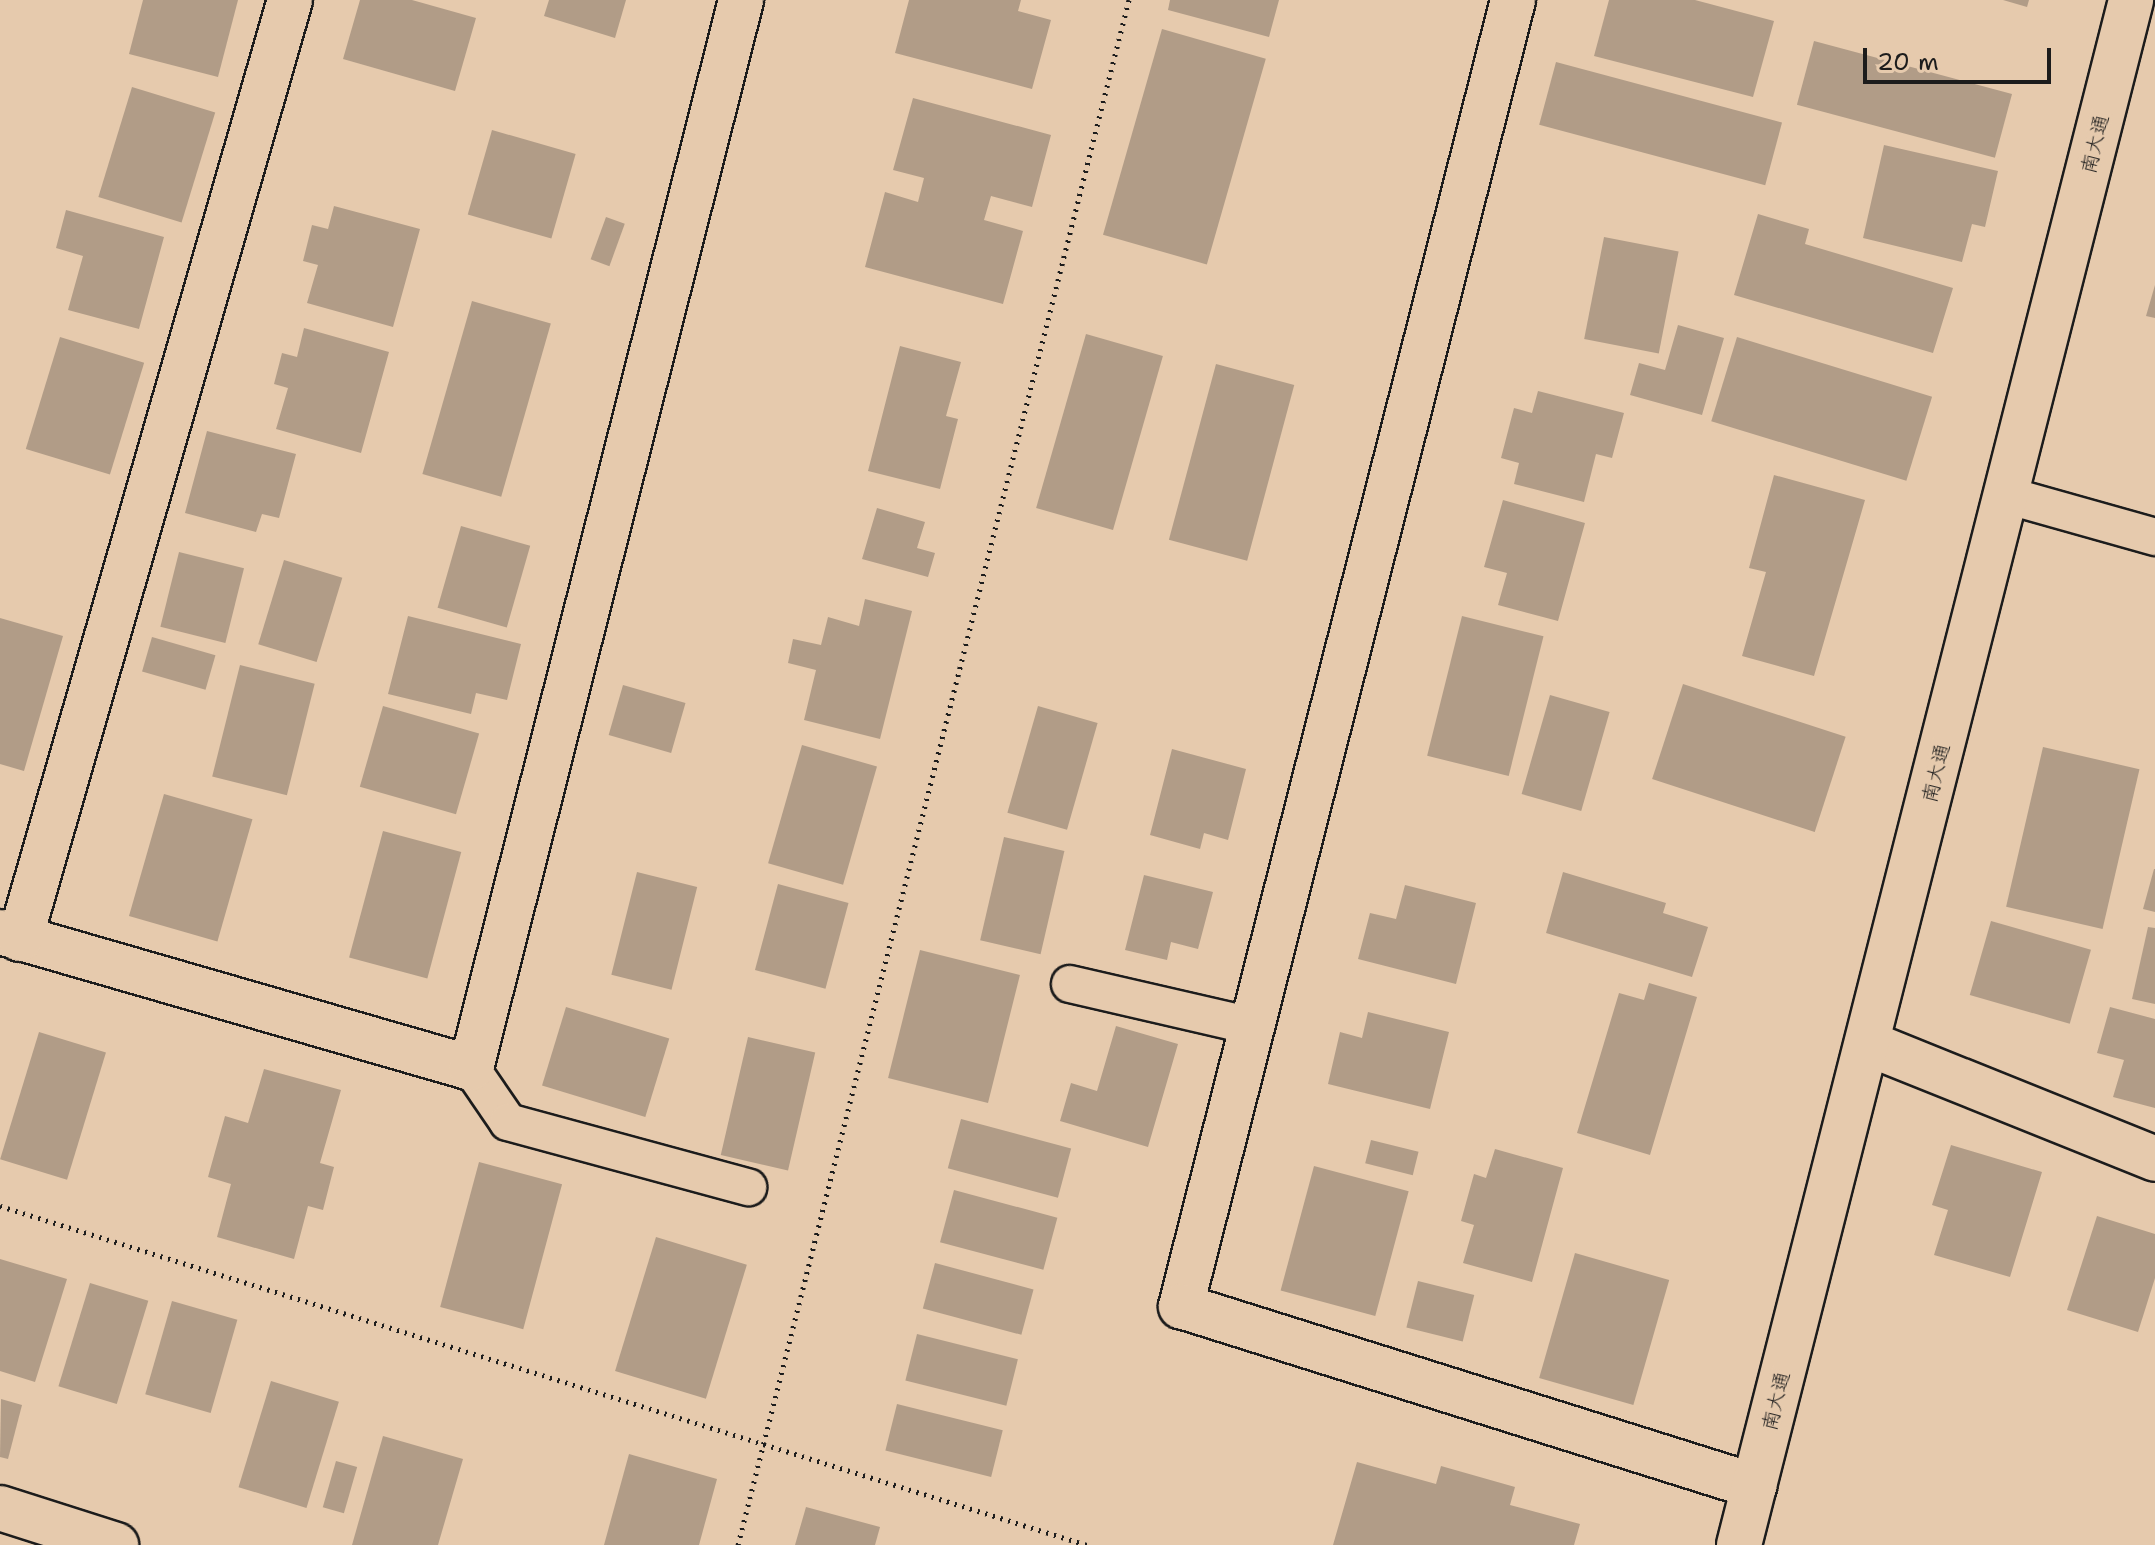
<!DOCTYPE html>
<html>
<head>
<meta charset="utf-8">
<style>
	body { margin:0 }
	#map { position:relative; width:2155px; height:1545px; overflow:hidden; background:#e6caad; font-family:"Shantell Sans","Klee One",sans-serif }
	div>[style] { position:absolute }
	.building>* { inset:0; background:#b19c87; transform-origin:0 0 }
	.path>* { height:5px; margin-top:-2.5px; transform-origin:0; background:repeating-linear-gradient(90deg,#1c1c1c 0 2px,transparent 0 8px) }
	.roads { filter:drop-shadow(2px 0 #1c1c1c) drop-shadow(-2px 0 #1c1c1c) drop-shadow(0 2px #1c1c1c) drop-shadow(0 -2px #1c1c1c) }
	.lane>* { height:36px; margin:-18px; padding:0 18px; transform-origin:18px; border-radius:18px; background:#e6caad }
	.street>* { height:44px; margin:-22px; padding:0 22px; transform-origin:22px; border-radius:22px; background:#e6caad }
	.secondary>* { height:44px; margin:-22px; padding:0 22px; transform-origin:22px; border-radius:22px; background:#e6caad }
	span { translate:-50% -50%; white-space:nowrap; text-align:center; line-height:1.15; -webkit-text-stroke:7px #e6caad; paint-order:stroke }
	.street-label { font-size:20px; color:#1c1c1c }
	.scale { position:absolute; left:1863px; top:48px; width:188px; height:36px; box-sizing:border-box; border:4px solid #1c1c1c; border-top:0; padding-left:10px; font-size:24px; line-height:28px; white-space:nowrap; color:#1c1c1c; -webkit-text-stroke:6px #e6caad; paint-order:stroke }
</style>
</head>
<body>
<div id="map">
	<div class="building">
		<i style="clip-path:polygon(143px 0,238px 0,218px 77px,129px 54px)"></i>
		<i style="clip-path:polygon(360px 0,412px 0,476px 18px,455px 91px,343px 59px)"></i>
		<i style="clip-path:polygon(549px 0,626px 0,615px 38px,544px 16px)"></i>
		<i style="clip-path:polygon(909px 0,1021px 0,1018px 11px,1051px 20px,1032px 89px,895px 53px)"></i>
		<i style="clip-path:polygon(1170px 0,1279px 0,1269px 37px,1168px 10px)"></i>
		<i style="clip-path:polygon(1609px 0,1695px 0,1774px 21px,1753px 97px,1594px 56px)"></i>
		<i style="clip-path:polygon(2003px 0,2029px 0,2027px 7px)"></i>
		<i style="left:1162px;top:29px;width:108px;height:214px;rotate:16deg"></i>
		<i style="left:1814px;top:41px;width:205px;height:66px;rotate:15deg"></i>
		<i style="left:1556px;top:62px;width:234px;height:65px;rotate:15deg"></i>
		<i style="left:132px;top:87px;width:87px;height:115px;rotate:17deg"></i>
		<i style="clip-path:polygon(913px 98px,1051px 135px,1032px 207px,991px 196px,984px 220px,1023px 231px,1003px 304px,865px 267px,885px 192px,918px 202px,924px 178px,893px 170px)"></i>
		<i style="left:492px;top:130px;width:87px;height:88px;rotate:16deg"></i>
		<i style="clip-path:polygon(1884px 145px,1998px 171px,1985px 227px,1972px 224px,1962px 262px,1863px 238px)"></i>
		<i style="clip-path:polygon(334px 206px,420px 229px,393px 327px,307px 303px,318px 265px,303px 261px,312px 225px,328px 229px)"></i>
		<i style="clip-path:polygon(66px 210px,164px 237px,139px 329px,68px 310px,83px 256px,56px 248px)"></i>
		<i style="clip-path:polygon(1758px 214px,1809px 229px,1805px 244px,1953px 288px,1933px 353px,1734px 295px)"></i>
		<i style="left:606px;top:217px;width:20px;height:45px;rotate:20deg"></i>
		<i style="left:1604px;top:237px;width:76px;height:104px;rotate:11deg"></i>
		<i style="clip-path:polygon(2155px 285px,2155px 318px,2146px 316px)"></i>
		<i style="left:472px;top:301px;width:82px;height:180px;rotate:16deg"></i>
		<i style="clip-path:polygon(1678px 325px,1724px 338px,1702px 415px,1630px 395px,1639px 363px,1665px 370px)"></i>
		<i style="clip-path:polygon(304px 328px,389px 352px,361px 453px,276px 429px,288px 388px,274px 384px,282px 353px,297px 357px)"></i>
		<i style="left:1086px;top:334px;width:80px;height:181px;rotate:16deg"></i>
		<i style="left:60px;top:337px;width:88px;height:117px;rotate:17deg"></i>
		<i style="left:1737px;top:337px;width:204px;height:88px;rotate:17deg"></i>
		<i style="clip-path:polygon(900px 346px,961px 362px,946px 416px,958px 419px,940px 489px,868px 471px)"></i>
		<i style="left:1216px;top:364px;width:81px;height:182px;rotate:15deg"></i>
		<i style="clip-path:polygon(1538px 391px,1624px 413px,1612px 458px,1596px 454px,1584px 502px,1514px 484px,1519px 463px,1501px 458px,1514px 408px,1532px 413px)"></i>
		<i style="clip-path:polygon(207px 431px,296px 454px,279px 518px,262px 514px,256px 532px,185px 513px)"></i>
		<i style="clip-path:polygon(1774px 475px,1865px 500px,1814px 676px,1742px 656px,1766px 572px,1749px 568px)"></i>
		<i style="clip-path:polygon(1503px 500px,1585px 523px,1558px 621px,1498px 605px,1507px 573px,1484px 567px)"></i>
		<i style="clip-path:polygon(877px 508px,925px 522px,917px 548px,935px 553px,928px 577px,862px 559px)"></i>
		<i style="left:461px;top:526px;width:72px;height:85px;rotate:16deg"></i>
		<i style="left:179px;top:552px;width:67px;height:77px;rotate:14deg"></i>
		<i style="left:284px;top:560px;width:61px;height:88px;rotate:17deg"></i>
		<i style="clip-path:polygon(865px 599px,912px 611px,880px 739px,804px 720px,816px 670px,788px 663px,793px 639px,821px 645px,828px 617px,859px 626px)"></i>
		<i style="clip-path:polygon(408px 616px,521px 644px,507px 700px,476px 693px,471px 714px,388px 694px)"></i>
		<i style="left:1462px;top:616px;width:84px;height:144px;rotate:14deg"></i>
		<i style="clip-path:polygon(0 618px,63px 636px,24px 771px,0 764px)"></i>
		<i style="left:152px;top:637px;width:66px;height:36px;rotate:16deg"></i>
		<i style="left:240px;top:665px;width:77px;height:115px;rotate:14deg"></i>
		<i style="left:1683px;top:684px;width:171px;height:100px;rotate:18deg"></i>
		<i style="left:623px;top:685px;width:65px;height:52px;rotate:16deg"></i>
		<i style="left:1550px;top:695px;width:62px;height:103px;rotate:16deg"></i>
		<i style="left:383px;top:706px;width:100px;height:84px;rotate:16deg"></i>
		<i style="left:1038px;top:706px;width:62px;height:111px;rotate:16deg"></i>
		<i style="left:802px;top:745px;width:78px;height:123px;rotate:16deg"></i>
		<i style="left:2043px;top:747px;width:99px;height:164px;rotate:13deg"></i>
		<i style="clip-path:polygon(1172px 749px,1246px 769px,1228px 840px,1204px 833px,1200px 849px,1150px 835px)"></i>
		<i style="left:164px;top:794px;width:92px;height:127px;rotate:16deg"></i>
		<i style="left:383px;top:831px;width:81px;height:131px;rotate:15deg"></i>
		<i style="left:1004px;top:837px;width:62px;height:106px;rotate:13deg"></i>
		<i style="clip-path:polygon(2154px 869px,2155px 869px,2155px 912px,2143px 909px)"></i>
		<i style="left:637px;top:872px;width:62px;height:106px;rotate:14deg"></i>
		<i style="clip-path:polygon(1563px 872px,1666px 903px,1663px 913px,1708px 927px,1692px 977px,1546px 933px)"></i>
		<i style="clip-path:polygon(1144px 875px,1213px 892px,1198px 949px,1171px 942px,1167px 960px,1125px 950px)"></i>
		<i style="left:778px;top:884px;width:73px;height:89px;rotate:15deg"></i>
		<i style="clip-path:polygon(1405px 885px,1476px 903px,1456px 984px,1358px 959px,1370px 913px,1396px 919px)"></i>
		<i style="left:1991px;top:921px;width:104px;height:77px;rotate:16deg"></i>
		<i style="clip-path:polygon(2148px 927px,2155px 928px,2155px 1004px,2132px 999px)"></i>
		<i style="left:920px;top:950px;width:103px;height:132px;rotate:14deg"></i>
		<i style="clip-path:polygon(1649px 983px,1697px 997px,1650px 1155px,1577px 1133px,1619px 993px,1644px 1000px)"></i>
		<i style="left:566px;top:1007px;width:108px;height:82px;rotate:17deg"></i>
		<i style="clip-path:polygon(2110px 1007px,2155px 1019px,2155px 1108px,2113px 1097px,2124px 1060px,2097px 1053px)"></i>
		<i style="clip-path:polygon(1368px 1012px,1449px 1032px,1430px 1109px,1328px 1084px,1340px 1032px,1362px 1038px)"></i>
		<i style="clip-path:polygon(1116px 1026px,1178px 1044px,1148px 1147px,1060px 1121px,1071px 1083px,1097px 1091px)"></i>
		<i style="left:39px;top:1032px;width:70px;height:133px;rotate:17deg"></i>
		<i style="left:748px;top:1037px;width:69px;height:121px;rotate:13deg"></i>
		<i style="clip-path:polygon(264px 1069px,341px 1090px,320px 1163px,334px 1167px,323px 1210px,308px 1206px,294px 1259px,217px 1237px,231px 1184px,208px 1177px,225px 1116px,248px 1123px)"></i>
		<i style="left:961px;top:1119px;width:114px;height:51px;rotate:15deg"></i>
		<i style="left:1371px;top:1140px;width:49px;height:24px;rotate:14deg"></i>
		<i style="clip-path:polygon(1951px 1145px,2042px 1172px,2010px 1277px,1934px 1255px,1948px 1210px,1932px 1205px)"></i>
		<i style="clip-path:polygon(1495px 1149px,1563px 1168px,1532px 1282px,1463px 1263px,1474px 1225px,1461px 1221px,1474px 1174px,1486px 1178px)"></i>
		<i style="left:479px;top:1162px;width:86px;height:150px;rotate:15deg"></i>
		<i style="left:1314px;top:1166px;width:98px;height:129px;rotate:15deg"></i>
		<i style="left:954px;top:1190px;width:107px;height:54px;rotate:15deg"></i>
		<i style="clip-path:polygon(2097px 1216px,2155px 1234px,2155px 1278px,2138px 1332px,2067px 1310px)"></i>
		<i style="left:656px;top:1237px;width:95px;height:140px;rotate:17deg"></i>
		<i style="left:1575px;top:1253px;width:98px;height:130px;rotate:16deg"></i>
		<i style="clip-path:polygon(0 1259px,67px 1279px,35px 1382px,0 1371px)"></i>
		<i style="left:935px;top:1263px;width:102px;height:47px;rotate:15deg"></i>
		<i style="left:1418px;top:1281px;width:58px;height:48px;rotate:14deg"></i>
		<i style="left:90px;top:1283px;width:61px;height:108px;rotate:17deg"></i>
		<i style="left:172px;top:1301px;width:68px;height:97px;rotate:16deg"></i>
		<i style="left:917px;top:1334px;width:104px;height:48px;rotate:14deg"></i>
		<i style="left:271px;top:1381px;width:71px;height:111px;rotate:17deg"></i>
		<i style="clip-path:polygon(1px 1399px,22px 1405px,8px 1459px,0 1457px)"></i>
		<i style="left:897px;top:1404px;width:109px;height:48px;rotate:14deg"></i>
		<i style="clip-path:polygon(383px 1436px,463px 1459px,438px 1545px,352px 1545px)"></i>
		<i style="clip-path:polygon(629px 1454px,717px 1479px,699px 1545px,604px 1545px)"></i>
		<i style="left:336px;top:1461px;width:22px;height:48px;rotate:16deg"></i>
		<i style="clip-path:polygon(1357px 1462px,1436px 1484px,1441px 1466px,1515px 1487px,1510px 1505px,1580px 1524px,1574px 1545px,1333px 1545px)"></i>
		<i style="clip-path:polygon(806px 1507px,880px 1527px,875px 1545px,795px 1545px)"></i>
	</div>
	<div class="path">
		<i style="left:0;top:1206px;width:1139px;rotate:17.32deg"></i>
		<i style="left:738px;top:1545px;width:1594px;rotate:-75.8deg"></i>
	</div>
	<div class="roads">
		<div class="lane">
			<i style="left:2006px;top:495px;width:155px;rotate:15.7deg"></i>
			<i style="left:1070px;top:984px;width:187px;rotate:13deg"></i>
			<i style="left:471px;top:1068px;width:65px;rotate:55.6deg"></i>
			<i style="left:508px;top:1122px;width:249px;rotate:15.2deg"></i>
		</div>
		<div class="street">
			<i style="left:1513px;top:0;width:1348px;rotate:104.26deg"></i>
			<i style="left:1181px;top:1306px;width:601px;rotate:17.44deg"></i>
			<i style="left:0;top:932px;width:490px;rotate:16.1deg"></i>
			<i style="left:471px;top:1068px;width:1102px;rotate:-75.81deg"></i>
			<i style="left:20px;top:939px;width:977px;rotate:-73.96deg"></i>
			<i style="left:1867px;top:1043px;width:310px;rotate:21.9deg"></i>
			<i style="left:0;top:1508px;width:122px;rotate:17.7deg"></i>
		</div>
		<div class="secondary">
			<i style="left:1739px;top:1545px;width:1594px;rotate:-75.76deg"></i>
		</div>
	</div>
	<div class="street-label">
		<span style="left:2095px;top:144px;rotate:-76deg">南大通</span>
		<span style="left:1936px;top:773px;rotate:-76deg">南大通</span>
		<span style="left:1776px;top:1401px;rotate:-76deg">南大通</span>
	</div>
	<div class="scale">20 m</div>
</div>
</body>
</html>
